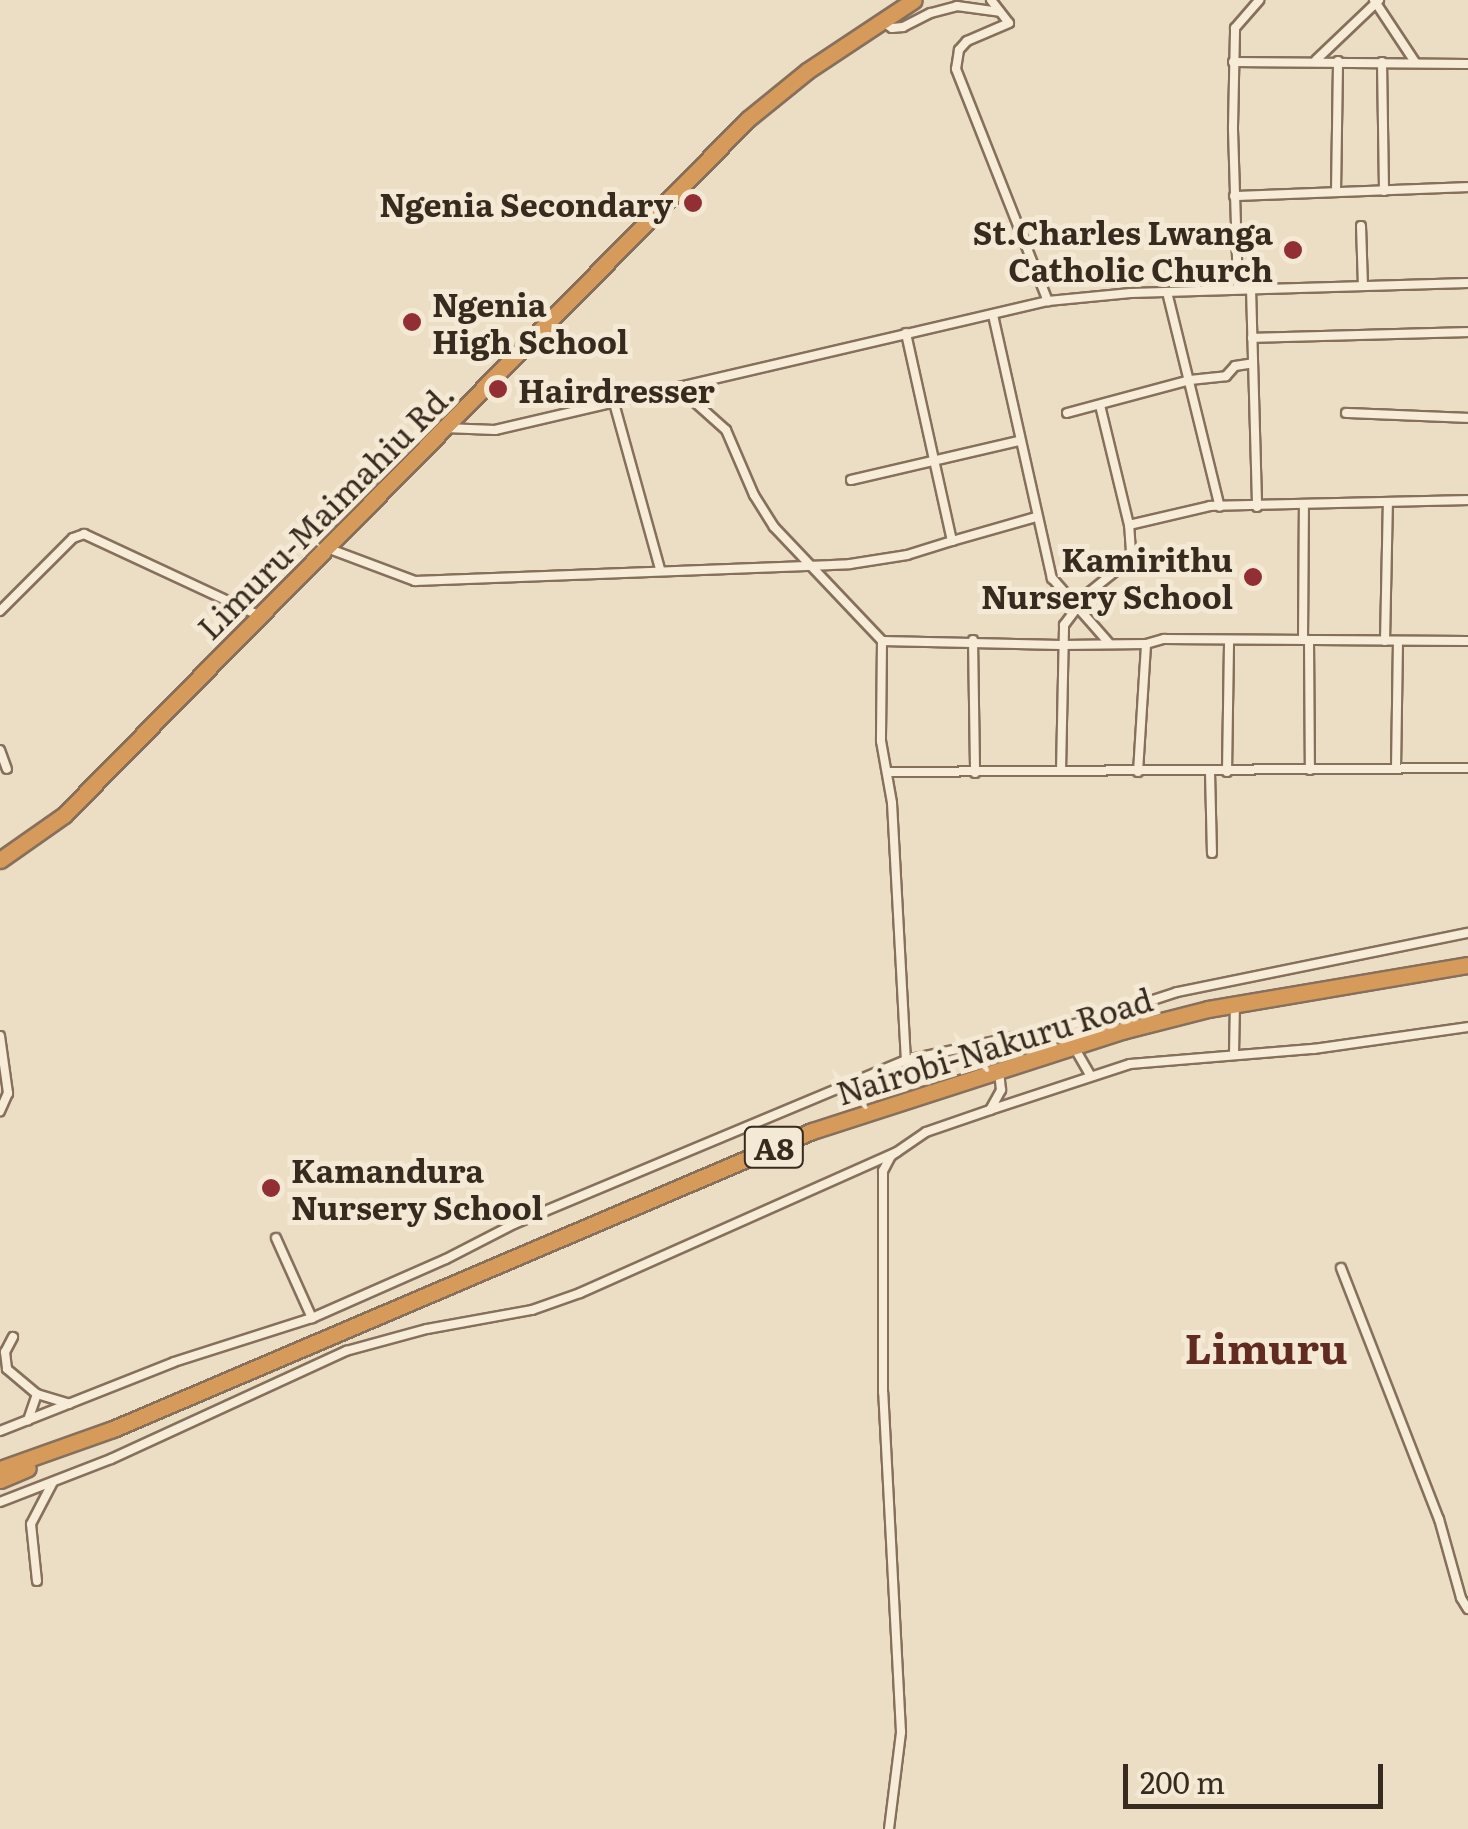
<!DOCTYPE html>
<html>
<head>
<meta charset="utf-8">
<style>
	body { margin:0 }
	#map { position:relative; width:1468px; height:1829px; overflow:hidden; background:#ecdec5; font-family:Literata,serif }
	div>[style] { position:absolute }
	.roads { filter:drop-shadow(2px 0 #86705c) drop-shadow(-2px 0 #86705c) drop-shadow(0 2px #86705c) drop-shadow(0 -2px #86705c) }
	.street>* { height:8px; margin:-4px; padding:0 4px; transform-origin:4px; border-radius:4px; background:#f7ecd8 }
	.highway>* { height:15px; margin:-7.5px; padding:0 7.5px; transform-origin:7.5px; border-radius:7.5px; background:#d69a5b }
	.dots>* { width:28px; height:28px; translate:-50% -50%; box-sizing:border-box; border:5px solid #f4e9d4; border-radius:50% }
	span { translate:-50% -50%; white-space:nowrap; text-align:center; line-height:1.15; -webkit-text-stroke:10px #f4e9d4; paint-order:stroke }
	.shield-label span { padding:2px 8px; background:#f4e9d4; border:2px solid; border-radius:8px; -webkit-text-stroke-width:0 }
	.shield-label { font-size:30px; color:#372a1f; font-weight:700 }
	.poi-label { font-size:32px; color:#372a1f; font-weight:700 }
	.right { translate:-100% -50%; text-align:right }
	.left { translate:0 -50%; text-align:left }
	.street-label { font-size:32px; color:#372a1f }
	.district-label { font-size:42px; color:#612b21; font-weight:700 }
	.scale { position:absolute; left:1123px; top:1764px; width:260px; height:45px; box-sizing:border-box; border:5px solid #372a1f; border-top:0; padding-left:12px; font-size:30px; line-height:35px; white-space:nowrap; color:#372a1f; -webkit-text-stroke:8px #f4e9d4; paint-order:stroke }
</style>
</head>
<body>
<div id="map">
	<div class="roads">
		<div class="street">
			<i style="left:991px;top:0;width:29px;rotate:52deg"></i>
			<i style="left:1009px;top:23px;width:46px;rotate:156.8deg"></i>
			<i style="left:967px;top:41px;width:12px;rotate:132deg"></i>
			<i style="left:959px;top:50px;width:19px;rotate:99deg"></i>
			<i style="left:956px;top:69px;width:250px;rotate:68.4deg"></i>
			<i style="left:1374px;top:0;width:74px;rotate:56.5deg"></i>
			<i style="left:882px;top:21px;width:12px;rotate:35deg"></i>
			<i style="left:892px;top:28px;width:11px;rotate:-5deg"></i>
			<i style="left:903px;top:27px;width:31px;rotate:-27deg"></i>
			<i style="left:931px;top:13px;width:27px;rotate:-15deg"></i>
			<i style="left:957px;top:6px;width:43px;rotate:7.9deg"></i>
			<i style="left:1316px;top:60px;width:87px;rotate:-43.6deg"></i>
			<i style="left:1233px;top:62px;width:235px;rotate:0.5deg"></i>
			<i style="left:1382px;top:62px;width:129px;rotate:89.1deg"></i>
			<i style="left:1336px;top:192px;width:131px;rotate:-89.1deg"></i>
			<i style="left:1234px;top:196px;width:234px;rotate:-2.2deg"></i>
			<i style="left:1361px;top:226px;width:59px;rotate:88.1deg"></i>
			<i style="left:1251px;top:288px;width:219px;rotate:88.4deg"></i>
			<i style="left:1238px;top:289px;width:162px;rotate:-91.8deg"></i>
			<i style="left:1233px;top:127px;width:99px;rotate:-88.8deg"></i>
			<i style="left:1235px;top:28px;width:37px;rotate:-49deg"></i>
			<i style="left:1167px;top:292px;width:221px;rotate:76.2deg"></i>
			<i style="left:993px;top:315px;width:270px;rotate:77.4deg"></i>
			<i style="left:1052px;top:578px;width:85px;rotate:48.8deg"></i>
			<i style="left:1252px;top:338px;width:216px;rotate:-1.6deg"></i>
			<i style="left:679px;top:388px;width:63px;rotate:41.8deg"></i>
			<i style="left:726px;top:430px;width:71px;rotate:66.7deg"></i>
			<i style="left:754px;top:495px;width:38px;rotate:58deg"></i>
			<i style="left:774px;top:527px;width:157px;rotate:46.5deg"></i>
			<i style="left:882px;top:641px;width:100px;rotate:90.6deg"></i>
			<i style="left:881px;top:741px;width:63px;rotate:79.9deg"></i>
			<i style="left:892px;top:803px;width:257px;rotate:86.9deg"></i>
			<i style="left:614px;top:403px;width:172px;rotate:74.5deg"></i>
			<i style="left:1067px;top:413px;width:127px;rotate:-15deg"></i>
			<i style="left:1190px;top:380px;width:36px;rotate:-6deg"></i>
			<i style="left:1226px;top:376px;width:13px;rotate:-48deg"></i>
			<i style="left:1235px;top:366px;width:18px;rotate:-9deg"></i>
			<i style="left:1346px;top:413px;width:122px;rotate:2.3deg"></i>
			<i style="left:445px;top:428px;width:50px;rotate:2.3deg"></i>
			<i style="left:495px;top:430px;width:568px;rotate:-13.13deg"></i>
			<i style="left:1048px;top:301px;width:83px;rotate:-5.5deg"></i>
			<i style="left:1131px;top:293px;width:337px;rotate:-1.7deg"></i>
			<i style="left:851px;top:480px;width:171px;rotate:-13.1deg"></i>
			<i style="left:1129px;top:525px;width:83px;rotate:-13.2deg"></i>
			<i style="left:1210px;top:506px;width:258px;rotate:-1.3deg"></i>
			<i style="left:952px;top:541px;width:87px;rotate:-15.9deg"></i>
			<i style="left:327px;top:548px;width:94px;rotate:20.6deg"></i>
			<i style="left:415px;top:581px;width:435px;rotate:-2.2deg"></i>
			<i style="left:850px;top:564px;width:58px;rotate:-9deg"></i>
			<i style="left:907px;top:555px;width:47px;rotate:-17.3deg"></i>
			<i style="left:952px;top:541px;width:213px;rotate:-102.5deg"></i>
			<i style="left:0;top:611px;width:103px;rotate:-45deg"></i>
			<i style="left:73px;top:538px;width:12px;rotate:-20deg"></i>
			<i style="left:84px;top:534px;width:194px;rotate:25deg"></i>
			<i style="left:973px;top:640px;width:133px;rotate:89.1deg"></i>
			<i style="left:1303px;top:640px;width:135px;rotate:-89.6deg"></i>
			<i style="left:1309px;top:640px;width:130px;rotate:89.6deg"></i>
			<i style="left:882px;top:641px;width:179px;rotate:1.3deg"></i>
			<i style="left:1061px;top:645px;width:85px;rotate:-0.7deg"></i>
			<i style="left:1146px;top:644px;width:19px;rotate:-16deg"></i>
			<i style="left:1164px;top:639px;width:304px;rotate:0.4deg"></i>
			<i style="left:1385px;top:641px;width:138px;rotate:-88.8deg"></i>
			<i style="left:0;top:750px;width:20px;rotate:70deg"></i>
			<i style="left:1396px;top:769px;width:127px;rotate:-89.1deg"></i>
			<i style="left:1061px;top:771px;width:146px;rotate:-88.8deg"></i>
			<i style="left:1064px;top:625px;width:39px;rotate:-53deg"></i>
			<i style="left:1087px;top:594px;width:53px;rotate:-38.8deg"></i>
			<i style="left:1128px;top:561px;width:9px;rotate:-72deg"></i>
			<i style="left:1131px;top:552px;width:27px;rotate:-94deg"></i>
			<i style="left:1129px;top:525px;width:123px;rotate:-103.6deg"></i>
			<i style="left:887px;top:772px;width:581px;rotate:-0.39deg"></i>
			<i style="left:1138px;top:772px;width:128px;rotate:-86.4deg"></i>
			<i style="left:1210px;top:772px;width:81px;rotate:88.6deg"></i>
			<i style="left:1227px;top:772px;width:131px;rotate:-89.1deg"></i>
			<i style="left:0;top:1036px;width:58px;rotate:82deg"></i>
			<i style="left:8px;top:1093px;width:20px;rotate:114deg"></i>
			<i style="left:1092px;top:1039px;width:19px;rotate:-90deg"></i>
			<i style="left:1092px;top:1020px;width:89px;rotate:-18.2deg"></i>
			<i style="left:1177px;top:992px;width:297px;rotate:-11.5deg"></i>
			<i style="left:1074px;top:1047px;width:32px;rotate:60deg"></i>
			<i style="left:1234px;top:1054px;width:50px;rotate:-88.9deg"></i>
			<i style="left:990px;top:1110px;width:147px;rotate:-18.2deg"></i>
			<i style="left:1130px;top:1064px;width:185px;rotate:-4.7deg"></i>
			<i style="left:1314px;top:1049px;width:156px;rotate:-8.1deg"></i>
			<i style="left:276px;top:1238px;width:88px;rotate:65.8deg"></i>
			<i style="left:1341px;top:1268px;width:269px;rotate:68.7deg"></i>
			<i style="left:1439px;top:1519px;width:82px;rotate:74.4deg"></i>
			<i style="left:1461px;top:1598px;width:13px;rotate:58deg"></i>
			<i style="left:13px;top:1337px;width:17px;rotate:118deg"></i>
			<i style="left:5px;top:1352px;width:17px;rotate:83deg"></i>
			<i style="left:7px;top:1369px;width:39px;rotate:40deg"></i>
			<i style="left:37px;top:1394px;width:28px;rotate:109deg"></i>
			<i style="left:37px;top:1394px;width:34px;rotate:17deg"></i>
			<i style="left:0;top:1431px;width:187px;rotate:-21.6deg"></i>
			<i style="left:174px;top:1362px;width:145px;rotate:-17.7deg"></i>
			<i style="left:312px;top:1318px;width:146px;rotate:-23.8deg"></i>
			<i style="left:446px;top:1259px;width:76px;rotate:-27.2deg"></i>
			<i style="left:514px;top:1224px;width:425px;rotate:-22.7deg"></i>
			<i style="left:906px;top:1060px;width:190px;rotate:-12.1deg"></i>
			<i style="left:0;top:1502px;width:119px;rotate:-21.2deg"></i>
			<i style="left:111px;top:1459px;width:259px;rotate:-24.7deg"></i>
			<i style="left:346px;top:1351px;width:84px;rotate:-15.2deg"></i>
			<i style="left:427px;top:1329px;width:107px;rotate:-10.3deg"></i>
			<i style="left:532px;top:1310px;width:51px;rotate:-19.5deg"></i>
			<i style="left:580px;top:1293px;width:347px;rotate:-24deg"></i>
			<i style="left:37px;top:1581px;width:57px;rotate:-96deg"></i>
			<i style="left:31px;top:1524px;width:47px;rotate:-62.4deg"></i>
			<i style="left:889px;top:1829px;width:98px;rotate:-82.9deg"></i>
			<i style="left:901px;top:1732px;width:340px;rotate:-93deg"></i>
			<i style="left:883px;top:1392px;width:221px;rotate:-90deg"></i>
			<i style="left:883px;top:1171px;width:17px;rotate:-62deg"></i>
			<i style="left:891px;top:1156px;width:42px;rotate:-34.4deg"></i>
			<i style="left:926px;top:1132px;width:68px;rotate:-19deg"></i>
			<i style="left:990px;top:1110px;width:23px;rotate:-61deg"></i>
			<i style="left:1001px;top:1090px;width:19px;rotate:-96deg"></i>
		</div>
		<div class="highway">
			<i style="left:0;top:860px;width:78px;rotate:-35.1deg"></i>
			<i style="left:64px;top:815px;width:976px;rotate:-45.5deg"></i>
			<i style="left:748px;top:119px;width:76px;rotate:-39.1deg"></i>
			<i style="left:807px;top:71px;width:128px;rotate:-33.6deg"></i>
			<i style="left:0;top:1469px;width:120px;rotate:-19.5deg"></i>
			<i style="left:113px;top:1429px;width:760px;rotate:-23.09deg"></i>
			<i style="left:812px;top:1131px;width:326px;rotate:-17.9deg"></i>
			<i style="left:1122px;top:1031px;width:89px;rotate:-14.3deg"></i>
			<i style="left:1208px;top:1009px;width:264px;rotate:-9.6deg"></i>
			<i style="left:0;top:1480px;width:30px;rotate:-23deg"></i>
		</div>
	</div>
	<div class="dots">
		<i style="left:693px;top:203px;background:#922f35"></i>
		<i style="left:1293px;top:250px;background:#922f35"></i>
		<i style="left:412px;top:322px;background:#922f35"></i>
		<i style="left:498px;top:389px;background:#922f35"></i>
		<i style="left:1253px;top:577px;background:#922f35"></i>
		<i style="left:271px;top:1188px;background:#922f35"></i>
	</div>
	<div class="shield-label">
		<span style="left:774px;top:1147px">A8</span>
	</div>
	<div class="poi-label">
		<span class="right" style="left:673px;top:203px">Ngenia Secondary</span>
		<span class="right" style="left:1273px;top:250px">St.Charles Lwanga<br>Catholic Church</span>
		<span class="left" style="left:432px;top:322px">Ngenia<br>High School</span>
		<span class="left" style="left:518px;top:389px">Hairdresser</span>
		<span class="right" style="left:1233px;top:577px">Kamirithu<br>Nursery School</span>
		<span class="left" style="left:291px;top:1188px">Kamandura<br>Nursery School</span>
	</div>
	<div class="street-label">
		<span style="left:325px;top:510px;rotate:-45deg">Limuru-Maimahiu Rd.</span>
		<span style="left:994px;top:1045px;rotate:-17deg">Nairobi-Nakuru Road</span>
	</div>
	<div class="district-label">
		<span style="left:1266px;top:1346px">Limuru</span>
	</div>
	<div class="scale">200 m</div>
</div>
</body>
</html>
